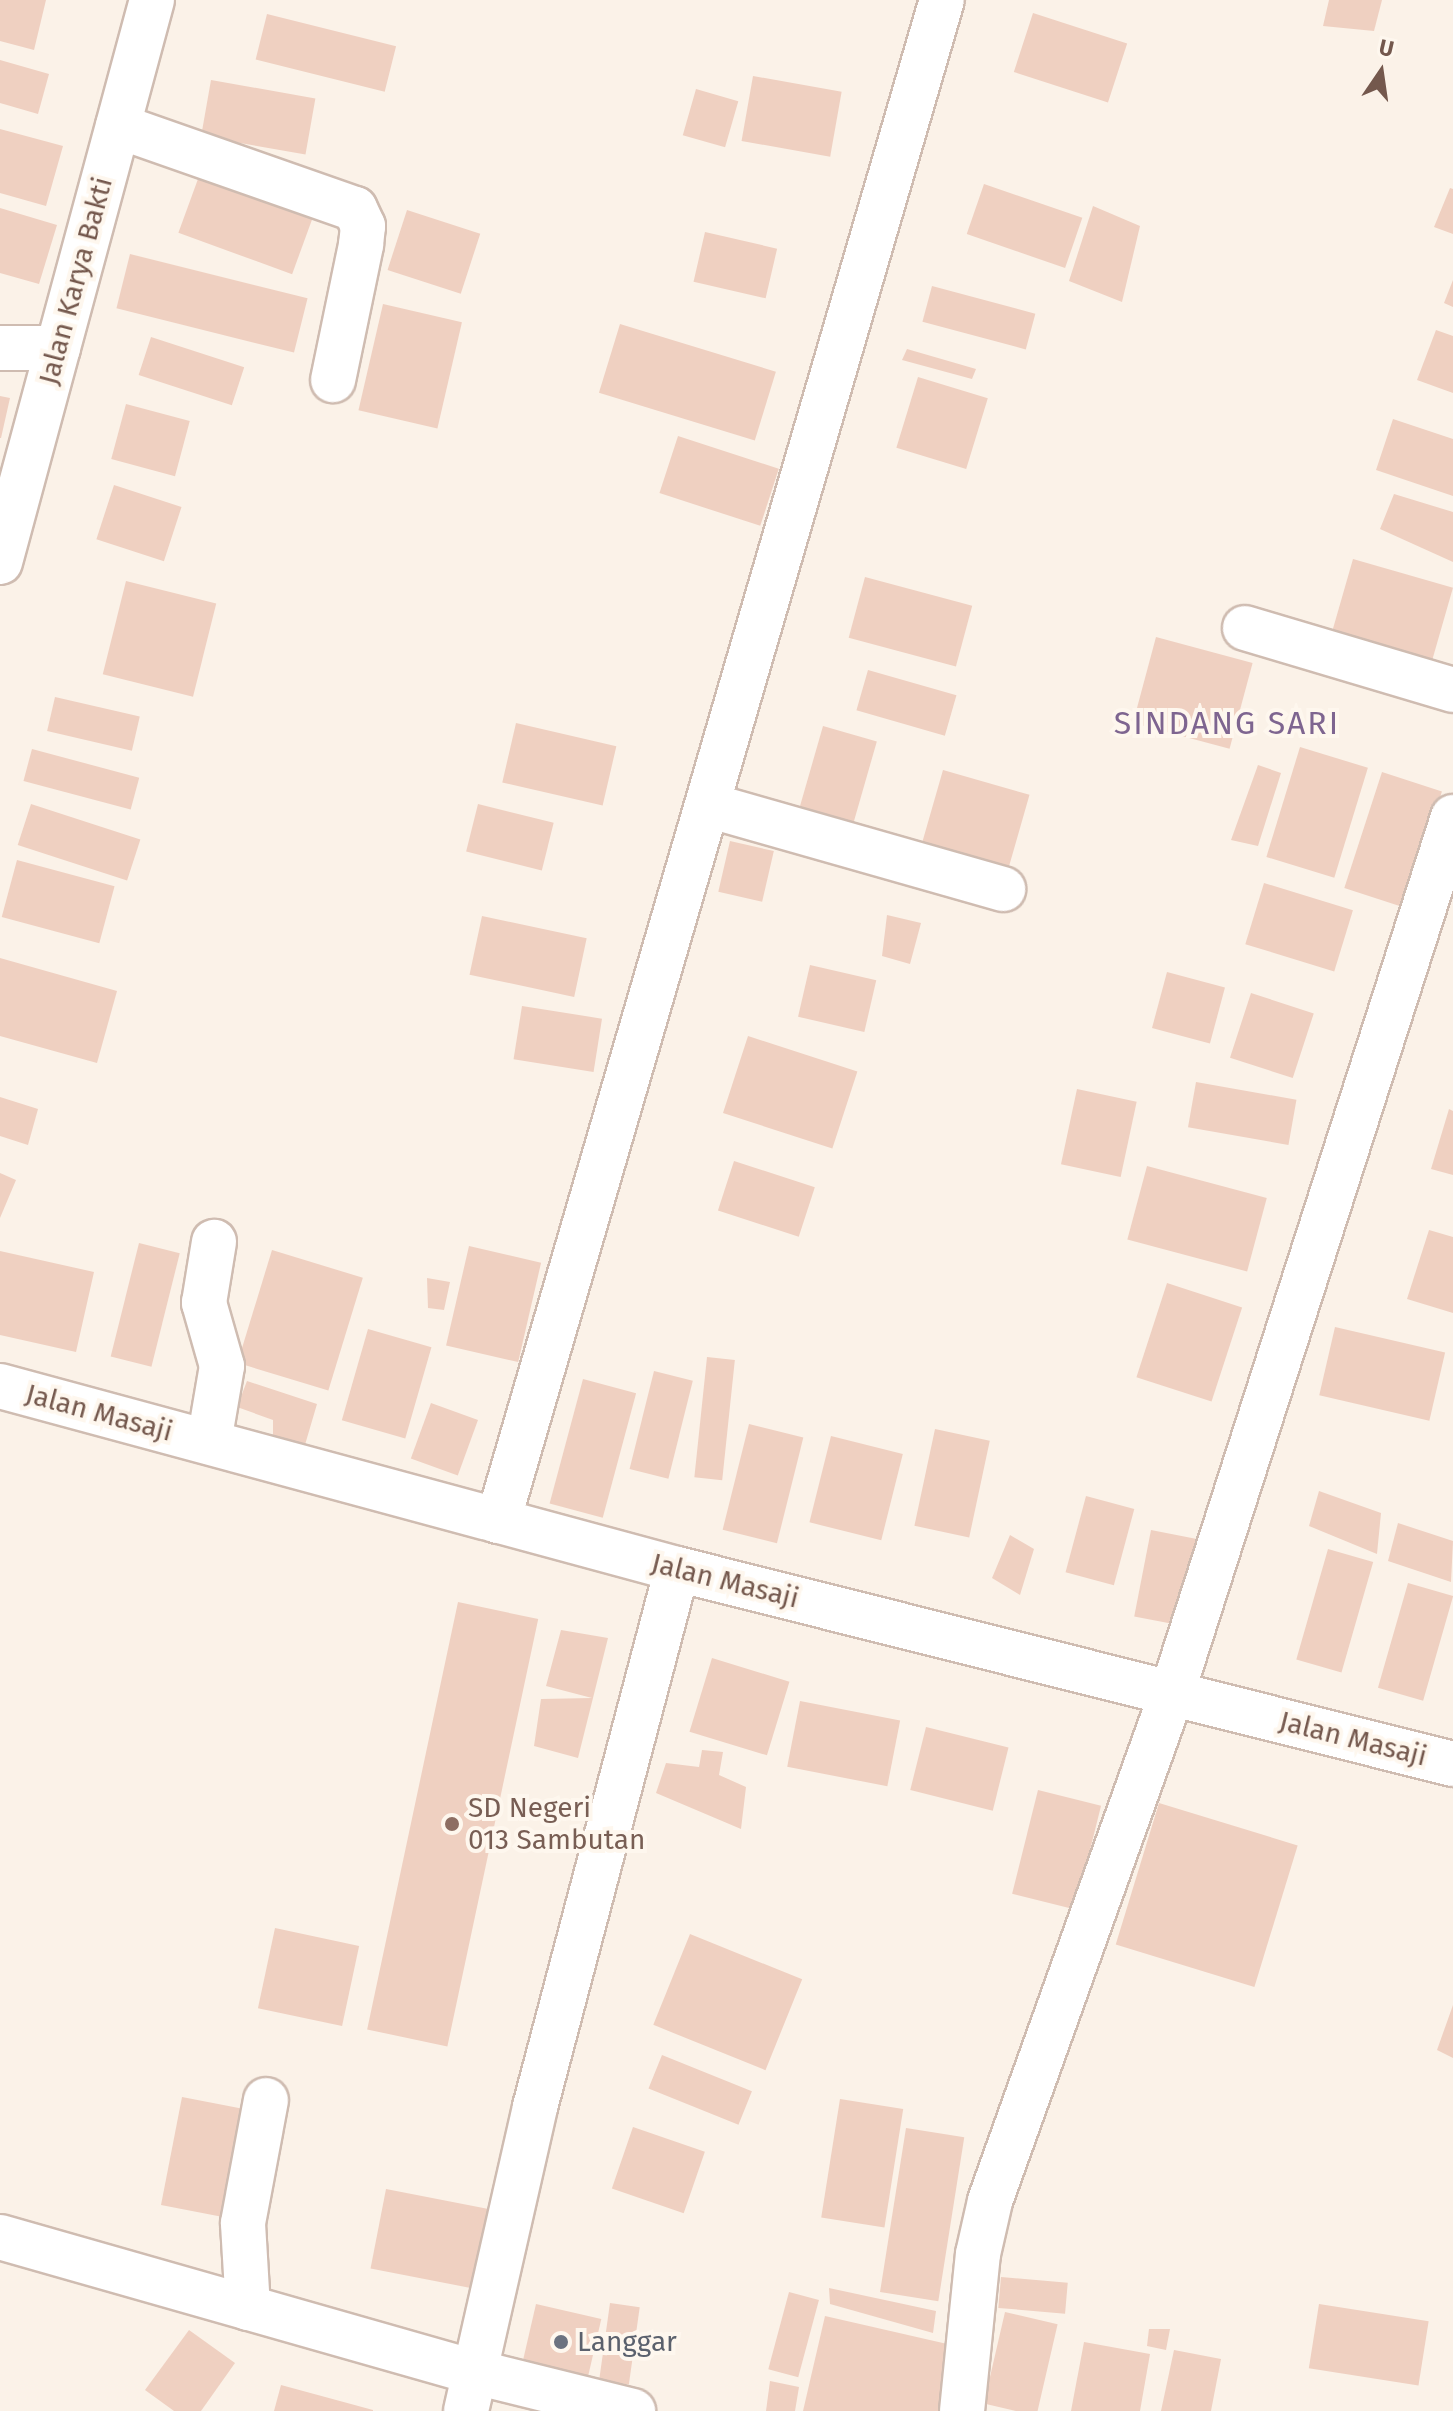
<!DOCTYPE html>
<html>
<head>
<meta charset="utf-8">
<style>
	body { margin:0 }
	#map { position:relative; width:1453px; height:2411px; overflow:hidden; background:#fbf2e8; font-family:"Fira Sans",sans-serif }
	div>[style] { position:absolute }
	.building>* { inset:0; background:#efd0c1; transform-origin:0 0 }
	.roads { filter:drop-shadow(2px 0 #cfbcb1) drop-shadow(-2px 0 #cfbcb1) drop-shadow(0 2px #cfbcb1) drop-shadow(0 -2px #cfbcb1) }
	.street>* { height:44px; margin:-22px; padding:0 22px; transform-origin:22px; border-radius:22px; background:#fff }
	.dots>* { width:22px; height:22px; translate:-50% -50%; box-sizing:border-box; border:4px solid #fef7ee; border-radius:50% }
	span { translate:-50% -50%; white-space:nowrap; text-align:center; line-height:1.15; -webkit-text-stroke:8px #fef7ee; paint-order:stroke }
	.street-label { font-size:28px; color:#74584d }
	.education-label { font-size:28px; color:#785e54 }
	.left { translate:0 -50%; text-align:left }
	.worship-label { font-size:28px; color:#5b616d }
	.quarter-label { font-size:32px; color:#7e6590; letter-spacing:2px }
	.north { position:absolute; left:1341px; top:32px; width:80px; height:80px; -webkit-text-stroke:6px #fef7ee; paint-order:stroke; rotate:13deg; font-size:22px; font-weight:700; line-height:32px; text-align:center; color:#74584d }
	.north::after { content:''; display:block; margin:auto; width:28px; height:36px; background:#74584d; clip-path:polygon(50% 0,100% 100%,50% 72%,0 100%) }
</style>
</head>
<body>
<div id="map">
	<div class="building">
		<i style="clip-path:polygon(0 0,46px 0,34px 50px,0 41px)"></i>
		<i style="clip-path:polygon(1329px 0,1382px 0,1374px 31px,1323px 26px)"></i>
		<i style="left:1033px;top:13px;width:99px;height:62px;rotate:18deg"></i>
		<i style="left:267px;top:14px;width:133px;height:47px;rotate:14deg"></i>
		<i style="clip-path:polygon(0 60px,49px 74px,38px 114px,0 103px)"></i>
		<i style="left:753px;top:76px;width:90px;height:66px;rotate:10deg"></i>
		<i style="left:211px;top:80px;width:106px;height:57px;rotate:10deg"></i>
		<i style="left:696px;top:89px;width:44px;height:48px;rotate:16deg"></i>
		<i style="clip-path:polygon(0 129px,63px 146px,46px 206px,0 193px)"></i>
		<i style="left:202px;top:168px;width:121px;height:69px;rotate:20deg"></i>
		<i style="left:984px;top:184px;width:104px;height:53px;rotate:19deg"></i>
		<i style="clip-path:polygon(1450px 188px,1453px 189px,1453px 234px,1434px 227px)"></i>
		<i style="clip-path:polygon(1093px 206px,1140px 226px,1122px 302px,1069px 281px)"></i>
		<i style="clip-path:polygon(0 208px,57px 225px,39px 284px,0 273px)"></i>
		<i style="left:407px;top:210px;width:77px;height:63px;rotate:18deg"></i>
		<i style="left:705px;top:232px;width:74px;height:51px;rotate:13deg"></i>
		<i style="left:130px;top:254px;width:183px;height:56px;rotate:14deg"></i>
		<i style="clip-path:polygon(1453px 280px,1453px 307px,1444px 303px)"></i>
		<i style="left:932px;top:286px;width:107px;height:37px;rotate:15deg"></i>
		<i style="left:383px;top:304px;width:81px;height:109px;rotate:13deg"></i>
		<i style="left:620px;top:324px;width:163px;height:72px;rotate:17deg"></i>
		<i style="clip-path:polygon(1436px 330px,1453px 336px,1453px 393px,1417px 380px)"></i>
		<i style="left:151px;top:337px;width:98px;height:40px;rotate:18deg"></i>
		<i style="clip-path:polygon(907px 349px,976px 369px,972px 379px,902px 360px)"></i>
		<i style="left:918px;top:377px;width:73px;height:74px;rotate:17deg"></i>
		<i style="clip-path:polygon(0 396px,10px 398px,1px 438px,0 438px)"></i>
		<i style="left:126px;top:404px;width:66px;height:57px;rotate:15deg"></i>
		<i style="clip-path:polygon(1393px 419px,1453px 439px,1453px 496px,1376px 470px)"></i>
		<i style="left:678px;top:436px;width:106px;height:60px;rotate:18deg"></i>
		<i style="left:114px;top:485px;width:71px;height:57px;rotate:18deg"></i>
		<i style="clip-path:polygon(1394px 494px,1453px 512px,1453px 562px,1380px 529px)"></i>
		<i style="left:1353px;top:559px;width:104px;height:75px;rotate:16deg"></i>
		<i style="left:865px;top:577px;width:111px;height:63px;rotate:15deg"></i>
		<i style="left:126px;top:581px;width:93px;height:96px;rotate:14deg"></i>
		<i style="left:1156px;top:637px;width:100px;height:89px;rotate:15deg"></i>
		<i style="left:868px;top:670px;width:92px;height:42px;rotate:16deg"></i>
		<i style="left:55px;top:697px;width:87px;height:35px;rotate:13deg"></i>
		<i style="left:516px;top:723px;width:103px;height:61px;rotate:13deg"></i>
		<i style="left:823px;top:726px;width:56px;height:88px;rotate:16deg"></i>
		<i style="left:1300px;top:747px;width:71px;height:115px;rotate:17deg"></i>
		<i style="left:32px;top:749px;width:111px;height:33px;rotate:15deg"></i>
		<i style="clip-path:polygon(1258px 765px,1281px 773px,1258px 846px,1231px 840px)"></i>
		<i style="left:943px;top:770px;width:90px;height:81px;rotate:16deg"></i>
		<i style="left:1382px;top:772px;width:63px;height:122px;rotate:18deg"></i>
		<i style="left:31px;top:804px;width:115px;height:43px;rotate:18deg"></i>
		<i style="left:478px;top:804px;width:78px;height:49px;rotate:14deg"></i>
		<i style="left:730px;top:841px;width:45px;height:52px;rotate:13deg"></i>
		<i style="left:17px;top:860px;width:101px;height:59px;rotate:15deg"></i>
		<i style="left:1264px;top:883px;width:93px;height:64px;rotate:17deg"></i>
		<i style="clip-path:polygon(887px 915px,921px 923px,910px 964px,882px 956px)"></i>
		<i style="left:482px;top:916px;width:107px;height:60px;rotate:12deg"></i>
		<i style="clip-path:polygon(0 958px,117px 991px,97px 1063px,0 1036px)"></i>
		<i style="left:810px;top:965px;width:68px;height:53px;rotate:13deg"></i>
		<i style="left:1167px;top:972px;width:60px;height:58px;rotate:15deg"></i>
		<i style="left:1251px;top:993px;width:66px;height:68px;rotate:18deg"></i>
		<i style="left:522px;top:1006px;width:81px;height:54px;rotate:9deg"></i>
		<i style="left:748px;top:1036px;width:115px;height:81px;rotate:18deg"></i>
		<i style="left:1196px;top:1082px;width:102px;height:46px;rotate:10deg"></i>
		<i style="left:1077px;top:1089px;width:61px;height:77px;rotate:12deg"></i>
		<i style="clip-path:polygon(0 1097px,38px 1109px,28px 1145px,0 1136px)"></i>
		<i style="clip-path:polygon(1449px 1109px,1453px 1111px,1453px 1175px,1431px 1169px)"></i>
		<i style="left:734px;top:1161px;width:85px;height:52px;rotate:18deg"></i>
		<i style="left:1147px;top:1166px;width:124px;height:76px;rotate:15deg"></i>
		<i style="clip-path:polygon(0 1173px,16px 1180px,0 1218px)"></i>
		<i style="clip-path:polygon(1429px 1230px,1453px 1237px,1453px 1313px,1407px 1299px)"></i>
		<i style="left:139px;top:1243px;width:42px;height:117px;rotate:14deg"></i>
		<i style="left:469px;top:1246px;width:74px;height:102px;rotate:13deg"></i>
		<i style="left:272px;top:1250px;width:95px;height:118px;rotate:17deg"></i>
		<i style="clip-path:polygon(0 1251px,94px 1272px,76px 1352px,0 1335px)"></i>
		<i style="clip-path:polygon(427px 1278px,450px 1282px,444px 1310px,428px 1308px)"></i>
		<i style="left:1167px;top:1283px;width:79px;height:99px;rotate:18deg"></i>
		<i style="left:1335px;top:1327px;width:113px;height:70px;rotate:13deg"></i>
		<i style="left:368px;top:1329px;width:66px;height:95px;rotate:16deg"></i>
		<i style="left:707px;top:1357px;width:28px;height:121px;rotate:6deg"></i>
		<i style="left:654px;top:1371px;width:40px;height:101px;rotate:14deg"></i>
		<i style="left:583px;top:1379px;width:55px;height:129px;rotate:15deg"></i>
		<i style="clip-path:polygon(247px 1381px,317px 1404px,302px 1455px,273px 1448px,273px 1420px,237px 1407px)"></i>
		<i style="left:431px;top:1403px;width:50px;height:59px;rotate:20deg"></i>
		<i style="left:749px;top:1424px;width:56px;height:109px;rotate:14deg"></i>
		<i style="left:935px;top:1429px;width:56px;height:99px;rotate:12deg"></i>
		<i style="left:831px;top:1436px;width:74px;height:89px;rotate:14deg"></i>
		<i style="clip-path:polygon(1319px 1491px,1381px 1513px,1377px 1554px,1309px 1526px)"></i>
		<i style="left:1086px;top:1496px;width:50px;height:79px;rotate:15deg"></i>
		<i style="clip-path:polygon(1398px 1523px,1453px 1541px,1451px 1582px,1388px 1561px)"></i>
		<i style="left:1151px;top:1530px;width:48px;height:88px;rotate:11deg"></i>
		<i style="clip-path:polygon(1010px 1535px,1034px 1549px,1020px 1595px,992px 1578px)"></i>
		<i style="left:1328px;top:1549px;width:47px;height:115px;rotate:16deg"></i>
		<i style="left:1408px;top:1583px;width:47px;height:109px;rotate:16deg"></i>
		<i style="left:458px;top:1602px;width:82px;height:437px;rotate:12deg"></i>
		<i style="clip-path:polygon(561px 1630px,608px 1638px,578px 1758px,534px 1746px,541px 1699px,592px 1698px,546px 1686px)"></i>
		<i style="left:712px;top:1658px;width:81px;height:77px;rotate:17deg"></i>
		<i style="left:800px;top:1701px;width:102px;height:67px;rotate:11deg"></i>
		<i style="left:926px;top:1727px;width:85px;height:65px;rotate:14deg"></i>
		<i style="clip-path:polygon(702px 1750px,723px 1752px,719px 1775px,746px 1787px,741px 1829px,656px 1793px,666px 1763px,699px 1767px)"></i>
		<i style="left:1038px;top:1790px;width:65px;height:107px;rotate:14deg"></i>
		<i style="left:1159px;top:1803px;width:145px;height:148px;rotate:17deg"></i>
		<i style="left:275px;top:1928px;width:86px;height:82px;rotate:12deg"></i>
		<i style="left:690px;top:1934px;width:121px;height:98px;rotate:22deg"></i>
		<i style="clip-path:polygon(1453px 2005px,1453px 2058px,1437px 2050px)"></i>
		<i style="left:662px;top:2055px;width:97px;height:36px;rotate:22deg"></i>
		<i style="left:182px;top:2097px;width:71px;height:110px;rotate:11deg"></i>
		<i style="left:840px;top:2099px;width:64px;height:120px;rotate:9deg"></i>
		<i style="left:633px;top:2127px;width:76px;height:65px;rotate:19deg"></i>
		<i style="left:906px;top:2128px;width:59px;height:166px;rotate:9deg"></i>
		<i style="left:386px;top:2189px;width:107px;height:81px;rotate:11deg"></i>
		<i style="left:1001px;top:2277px;width:67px;height:31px;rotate:5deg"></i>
		<i style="clip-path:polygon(829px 2288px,936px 2311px,933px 2333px,830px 2304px)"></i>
		<i style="left:789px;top:2292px;width:31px;height:80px;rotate:15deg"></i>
		<i style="left:610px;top:2303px;width:30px;height:78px;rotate:8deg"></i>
		<i style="left:536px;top:2304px;width:67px;height:63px;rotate:13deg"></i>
		<i style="left:1319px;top:2304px;width:111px;height:65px;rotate:9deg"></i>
		<i style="left:1005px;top:2312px;width:54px;height:94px;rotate:13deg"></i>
		<i style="clip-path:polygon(825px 2316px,956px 2346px,941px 2411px,803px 2411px)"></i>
		<i style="clip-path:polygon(1149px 2329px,1170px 2329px,1166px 2350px,1147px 2346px)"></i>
		<i style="clip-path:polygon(189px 2330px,235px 2363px,201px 2411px,174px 2411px,145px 2390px)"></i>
		<i style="clip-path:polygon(1084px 2342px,1150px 2354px,1140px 2411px,1071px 2411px)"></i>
		<i style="clip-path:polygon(1174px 2350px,1221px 2359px,1211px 2411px,1161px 2411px)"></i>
		<i style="clip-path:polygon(770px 2381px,799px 2387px,795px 2411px,766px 2411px)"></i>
		<i style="clip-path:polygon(281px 2385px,373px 2410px,373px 2411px,274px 2411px)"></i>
	</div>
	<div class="roads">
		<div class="street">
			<i style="left:118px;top:126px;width:251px;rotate:19.3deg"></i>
			<i style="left:355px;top:209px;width:19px;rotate:65deg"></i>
			<i style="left:363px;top:226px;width:19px;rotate:96deg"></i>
			<i style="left:361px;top:245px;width:138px;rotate:101.7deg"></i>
			<i style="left:0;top:348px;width:58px"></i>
			<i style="left:0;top:562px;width:582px;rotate:-74.87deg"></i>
			<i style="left:1245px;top:628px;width:217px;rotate:16.6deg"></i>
			<i style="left:708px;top:805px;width:307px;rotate:15.9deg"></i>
			<i style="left:0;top:1386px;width:701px;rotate:15.13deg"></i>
			<i style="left:677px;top:1569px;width:800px;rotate:14.11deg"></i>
			<i style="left:209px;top:1442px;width:77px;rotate:-80.3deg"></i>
			<i style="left:222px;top:1366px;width:66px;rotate:-105.9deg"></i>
			<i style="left:204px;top:1303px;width:62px;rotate:-80.7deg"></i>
			<i style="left:498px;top:1521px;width:1584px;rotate:-73.73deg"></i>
			<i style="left:0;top:2237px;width:494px;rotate:15.9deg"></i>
			<i style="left:475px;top:2372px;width:163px;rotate:13.9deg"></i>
			<i style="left:248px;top:2308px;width:85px;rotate:-93.4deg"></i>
			<i style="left:243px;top:2223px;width:125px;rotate:-79.4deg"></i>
			<i style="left:466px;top:2411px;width:312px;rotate:-77.2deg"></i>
			<i style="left:535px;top:2107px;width:556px;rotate:-75.21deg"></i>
			<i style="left:962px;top:2411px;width:158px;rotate:-84.2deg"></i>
			<i style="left:978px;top:2254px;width:54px;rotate:-77.2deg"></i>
			<i style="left:990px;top:2201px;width:540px;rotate:-70.29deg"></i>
			<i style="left:1172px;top:1693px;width:920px;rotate:-72.21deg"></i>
		</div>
	</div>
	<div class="dots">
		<i style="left:452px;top:1824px;background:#8d6e63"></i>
		<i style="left:561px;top:2342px;background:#6b7280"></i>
	</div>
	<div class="street-label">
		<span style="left:76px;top:281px;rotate:-75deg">Jalan Karya Bakti</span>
		<span style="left:99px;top:1413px;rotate:15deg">Jalan Masaji</span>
		<span style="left:725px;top:1581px;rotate:14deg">Jalan Masaji</span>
		<span style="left:1353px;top:1739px;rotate:14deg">Jalan Masaji</span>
	</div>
	<div class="education-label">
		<span class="left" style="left:468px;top:1824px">SD Negeri<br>013 Sambutan</span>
	</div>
	<div class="worship-label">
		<span class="left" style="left:577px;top:2342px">Langgar</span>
	</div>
	<div class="quarter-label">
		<span style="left:1227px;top:723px">SINDANG SARI</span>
	</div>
	<div class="north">U</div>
</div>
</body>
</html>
